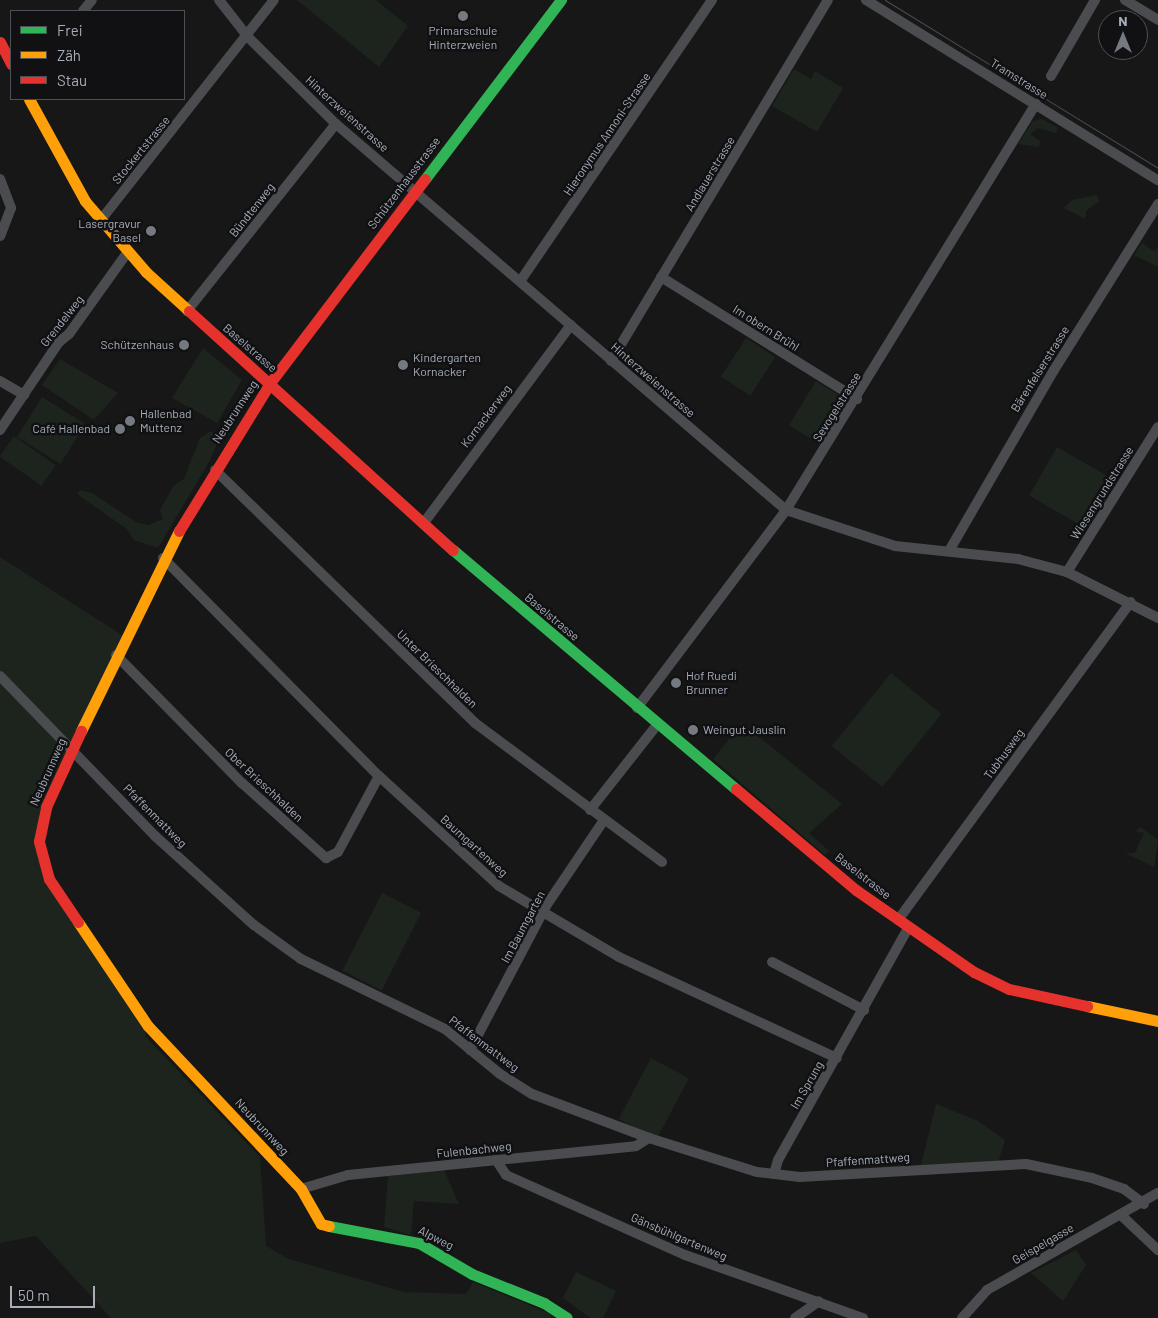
<!DOCTYPE html>
<html>
<head>
<meta charset="utf-8">
<style>
	body { margin:0 }
	#map { position:relative; width:1158px; height:1318px; overflow:hidden; background:#171717; font-family:Barlow,sans-serif }
	div>[style] { position:absolute }
	.green>* { inset:0; background:#1d241d; transform-origin:0 0 }
	.street>* { height:10px; margin:-5px; padding:0 5px; transform-origin:5px; border-radius:5px; background:#4b4c50 }
	.fast>* { height:11px; margin:-5.5px; padding:0 5.5px; transform-origin:5.5px; border-radius:5.5px; background:#30b455 }
	.slow>* { height:11px; margin:-5.5px; padding:0 5.5px; transform-origin:5.5px; border-radius:5.5px; background:#ff9f0a }
	.jam>* { height:11px; margin:-5.5px; padding:0 5.5px; transform-origin:5.5px; border-radius:5.5px; background:#e5322d }
	.tram>* { height:1px; margin:-0.5px; padding:0 0.5px; transform-origin:0.5px; border-radius:0.5px; background:#4b4c4f }
	.dots>* { width:14px; height:14px; translate:-50% -50%; box-sizing:border-box; border:2px solid #111113; border-radius:50% }
	span { translate:-50% -50%; white-space:nowrap; text-align:center; line-height:1.15; -webkit-text-stroke:5px #111113; paint-order:stroke }
	.poi-label { font-size:12px; color:#a7aeb9 }
	.right { translate:-100% -50%; text-align:right }
	.left { translate:0 -50%; text-align:left }
	.street-label { font-size:12px; color:#a7aeb9 }
	.legend { position:absolute; left:10px; top:10px; width:175px; height:90px; box-sizing:border-box; background:#111113; border:1px solid #4d5055; margin:0; padding:6px 9px; list-style:none; font-size:15px; color:#a7aeb9 }
	.legend li { display:flex; align-items:center; gap:10px; height:25px }
	.legend b { width:25px; border:1px solid #4d5055 }
	.north { position:absolute; left:1098px; top:10px; width:50px; height:50px; box-sizing:border-box; background:#111113; border:1px solid #4d5055; border-radius:50%; rotate:0deg; font-size:14px; font-weight:700; line-height:20px; text-align:center; color:#a7aeb9 }
	.north::after { content:''; display:block; margin:auto; width:18px; height:22px; background:#757980; clip-path:polygon(50% 0,100% 100%,50% 72%,0 100%) }
	.scale { position:absolute; left:10px; top:1286px; width:85px; height:22px; box-sizing:border-box; border:2px solid #a7aeb9; border-top:0; padding-left:6px; font-size:15px; line-height:18px; white-space:nowrap; color:#a7aeb9; -webkit-text-stroke:4px #111113; paint-order:stroke }
</style>
</head>
<body>
<div id="map">
	<div class="green">
		<i style="clip-path:polygon(297px 0,376px 0,408px 26px,379px 67px)"></i>
		<i style="clip-path:polygon(794px 69px,811px 79px,815px 71px,843px 88px,817px 132px,772px 106px)"></i>
		<i style="clip-path:polygon(1042px 119px,1058px 128px,1056px 133px,1038px 128px,1030px 134px,1040px 141px,1039px 147px,1018px 144px,1033px 121px)"></i>
		<i style="clip-path:polygon(1097px 195px,1099px 201px,1086px 211px,1085px 219px,1064px 208px,1072px 200px)"></i>
		<i style="clip-path:polygon(1142px 243px,1154px 251px,1158px 248px,1158px 267px,1134px 255px)"></i>
		<i style="left:746px;top:338px;width:35px;height:46px;rotate:33deg"></i>
		<i style="clip-path:polygon(203px 348px,242px 380px,217px 423px,172px 398px)"></i>
		<i style="clip-path:polygon(60px 359px,118px 393px,94px 420px,42px 385px)"></i>
		<i style="clip-path:polygon(816px 381px,844px 398px,847px 405px,822px 446px,789px 425px)"></i>
		<i style="left:42px;top:397px;width:51px;height:47px;rotate:32deg"></i>
		<i style="clip-path:polygon(211px 431px,220px 437px,209px 462px,158px 548px,134px 540px,127px 529px,77px 494px,80px 490px,92px 493px,136px 522px,148px 525px,163px 519px,160px 510px,174px 485px,184px 479px,200px 438px)"></i>
		<i style="left:14px;top:436px;width:51px;height:25px;rotate:35deg"></i>
		<i style="left:1057px;top:447px;width:69px;height:56px;rotate:30deg"></i>
		<i style="clip-path:polygon(0 557px,125px 637px,46px 807px,43px 860px,148px 1026px,145px 1036px,260px 1157px,266px 1246px,289px 1259px,404px 1292px,466px 1294px,473px 1282px,551px 1314px,551px 1318px,111px 1318px,36px 1236px,0 1243px)"></i>
		<i style="left:891px;top:673px;width:65px;height:94px;rotate:39deg"></i>
		<i style="clip-path:polygon(742px 723px,842px 804px,809px 833px,829px 851px,825px 855px,713px 759px)"></i>
		<i style="clip-path:polygon(1140px 827px,1158px 840px,1154px 867px,1125px 853px,1135px 853px,1144px 833px,1136px 831px)"></i>
		<i style="left:382px;top:893px;width:44px;height:87px;rotate:27deg"></i>
		<i style="left:651px;top:1058px;width:43px;height:69px;rotate:28deg"></i>
		<i style="clip-path:polygon(936px 1104px,978px 1121px,1005px 1140px,998px 1163px,920px 1169px)"></i>
		<i style="clip-path:polygon(444px 1170px,459px 1204px,414px 1201px,411px 1235px,384px 1227px,388px 1176px)"></i>
		<i style="clip-path:polygon(1076px 1250px,1086px 1265px,1063px 1301px,1031px 1273px)"></i>
		<i style="clip-path:polygon(576px 1272px,616px 1291px,603px 1318px,590px 1318px,563px 1298px)"></i>
	</div>
	<div class="street">
		<i style="left:219px;top:0;width:47px;rotate:51.9deg"></i>
		<i style="left:248px;top:37px;width:124px;rotate:44.7deg"></i>
		<i style="left:336px;top:124px;width:593px;rotate:40.62deg"></i>
		<i style="left:786px;top:510px;width:115px;rotate:18.3deg"></i>
		<i style="left:895px;top:546px;width:124px;rotate:6deg"></i>
		<i style="left:1018px;top:559px;width:51px;rotate:14.9deg"></i>
		<i style="left:1067px;top:572px;width:102px;rotate:26.8deg"></i>
		<i style="left:866px;top:0;width:343px;rotate:31.7deg"></i>
		<i style="left:1125px;top:0;width:39px;rotate:31deg"></i>
		<i style="left:83px;top:11px;width:14px;rotate:-51deg"></i>
		<i style="left:1051px;top:76px;width:88px;rotate:-59.9deg"></i>
		<i style="left:0;top:179px;width:31px;rotate:69deg"></i>
		<i style="left:11px;top:208px;width:30px;rotate:111deg"></i>
		<i style="left:100px;top:221px;width:281px;rotate:-51.8deg"></i>
		<i style="left:661px;top:277px;width:231px;rotate:31.9deg"></i>
		<i style="left:521px;top:280px;width:339px;rotate:-55.7deg"></i>
		<i style="left:187px;top:311px;width:239px;rotate:-51.5deg"></i>
		<i style="left:611px;top:361px;width:421px;rotate:-59deg"></i>
		<i style="left:0;top:381px;width:28px;rotate:30deg"></i>
		<i style="left:0;top:430px;width:106px;rotate:-56.2deg"></i>
		<i style="left:59px;top:342px;width:13px;rotate:-39deg"></i>
		<i style="left:69px;top:334px;width:100px;rotate:-54.4deg"></i>
		<i style="left:215px;top:470px;width:363px;rotate:44.2deg"></i>
		<i style="left:475px;top:723px;width:233px;rotate:36.6deg"></i>
		<i style="left:423px;top:524px;width:248px;rotate:-53.4deg"></i>
		<i style="left:949px;top:551px;width:209px;rotate:-59.9deg"></i>
		<i style="left:1054px;top:370px;width:196px;rotate:-57.9deg"></i>
		<i style="left:163px;top:558px;width:307px;rotate:45.3deg"></i>
		<i style="left:379px;top:776px;width:163px;rotate:42.5deg"></i>
		<i style="left:499px;top:886px;width:139px;rotate:30.6deg"></i>
		<i style="left:619px;top:957px;width:240px;rotate:24.9deg"></i>
		<i style="left:1067px;top:572px;width:171px;rotate:-57.9deg"></i>
		<i style="left:116px;top:655px;width:180px;rotate:45.5deg"></i>
		<i style="left:242px;top:783px;width:113px;rotate:41.8deg"></i>
		<i style="left:326px;top:858px;width:13px;rotate:-27deg"></i>
		<i style="left:338px;top:852px;width:86px;rotate:-61.7deg"></i>
		<i style="left:0;top:676px;width:223px;rotate:45.9deg"></i>
		<i style="left:155px;top:836px;width:133px;rotate:42deg"></i>
		<i style="left:254px;top:925px;width:58px;rotate:35.9deg"></i>
		<i style="left:301px;top:959px;width:160px;rotate:25.9deg"></i>
		<i style="left:445px;top:1029px;width:71px;rotate:39.3deg"></i>
		<i style="left:500px;top:1074px;width:38px;rotate:32deg"></i>
		<i style="left:532px;top:1094px;width:125px;rotate:20.6deg"></i>
		<i style="left:649px;top:1138px;width:113px;rotate:17.5deg"></i>
		<i style="left:757px;top:1172px;width:43px;rotate:6.6deg"></i>
		<i style="left:800px;top:1177px;width:226px;rotate:-3.3deg"></i>
		<i style="left:1026px;top:1164px;width:67px;rotate:12deg"></i>
		<i style="left:1092px;top:1178px;width:34px;rotate:19deg"></i>
		<i style="left:1124px;top:1189px;width:25px;rotate:37deg"></i>
		<i style="left:637px;top:708px;width:248px;rotate:-53deg"></i>
		<i style="left:786px;top:510px;width:477px;rotate:-58.4deg"></i>
		<i style="left:590px;top:810px;width:108px;rotate:-51.8deg"></i>
		<i style="left:898px;top:920px;width:394px;rotate:-53.8deg"></i>
		<i style="left:772px;top:962px;width:104px;rotate:27.6deg"></i>
		<i style="left:470px;top:1050px;width:163px;rotate:-62.2deg"></i>
		<i style="left:546px;top:906px;width:104px;rotate:-56deg"></i>
		<i style="left:496px;top:1160px;width:18px;rotate:56deg"></i>
		<i style="left:506px;top:1175px;width:196px;rotate:24.1deg"></i>
		<i style="left:685px;top:1255px;width:189px;rotate:19.5deg"></i>
		<i style="left:774px;top:1174px;width:15px;rotate:-74deg"></i>
		<i style="left:778px;top:1160px;width:267px;rotate:-60.7deg"></i>
		<i style="left:301px;top:1189px;width:49px;rotate:-16.6deg"></i>
		<i style="left:348px;top:1175px;width:289px;rotate:-5.7deg"></i>
		<i style="left:636px;top:1146px;width:15px;rotate:-32deg"></i>
		<i style="left:1122px;top:1216px;width:50px;rotate:43.4deg"></i>
		<i style="left:795px;top:1318px;width:29px;rotate:-35deg"></i>
		<i style="left:962px;top:1318px;width:38px;rotate:-48deg"></i>
		<i style="left:987px;top:1290px;width:197px;rotate:-29.6deg"></i>
	</div>
	<div class="fast">
		<i style="left:425px;top:179px;width:225px;rotate:-52.8deg"></i>
		<i style="left:453px;top:550px;width:370px;rotate:40.2deg"></i>
		<i style="left:329px;top:1226px;width:92px;rotate:10.7deg"></i>
		<i style="left:419px;top:1243px;width:61px;rotate:30.3deg"></i>
		<i style="left:472px;top:1274px;width:78px;rotate:21.9deg"></i>
		<i style="left:544px;top:1303px;width:27px;rotate:33deg"></i>
	</div>
	<div class="slow">
		<i style="left:29px;top:99px;width:116px;rotate:61.2deg"></i>
		<i style="left:85px;top:201px;width:94px;rotate:49.3deg"></i>
		<i style="left:146px;top:272px;width:58px;rotate:42.2deg"></i>
		<i style="left:81px;top:731px;width:223px;rotate:-63.9deg"></i>
		<i style="left:78px;top:922px;width:125px;rotate:56.1deg"></i>
		<i style="left:148px;top:1026px;width:224px;rotate:46.8deg"></i>
		<i style="left:301px;top:1189px;width:40px;rotate:60.3deg"></i>
		<i style="left:321px;top:1224px;width:8px;rotate:14deg"></i>
		<i style="left:1087px;top:1006px;width:73px;rotate:11.9deg"></i>
	</div>
	<div class="jam">
		<i style="left:0;top:42px;width:25px;rotate:63deg"></i>
		<i style="left:189px;top:311px;width:356px;rotate:42.2deg"></i>
		<i style="left:179px;top:531px;width:174px;rotate:-58.4deg"></i>
		<i style="left:270px;top:383px;width:256px;rotate:-52.8deg"></i>
		<i style="left:736px;top:789px;width:157px;rotate:40.1deg"></i>
		<i style="left:856px;top:890px;width:144px;rotate:34.8deg"></i>
		<i style="left:974px;top:972px;width:39px;rotate:26deg"></i>
		<i style="left:1009px;top:989px;width:80px;rotate:12.3deg"></i>
		<i style="left:78px;top:922px;width:52px;rotate:-124deg"></i>
		<i style="left:49px;top:879px;width:39px;rotate:-105deg"></i>
		<i style="left:39px;top:841px;width:35px;rotate:-78deg"></i>
		<i style="left:46px;top:807px;width:84px;rotate:-65.3deg"></i>
	</div>
	<div class="tram">
		<i style="left:885px;top:0;width:321px;rotate:31.6deg"></i>
	</div>
	<div class="dots">
		<i style="left:463px;top:16px;background:#757980"></i>
		<i style="left:151px;top:231px;background:#757980"></i>
		<i style="left:184px;top:345px;background:#757980"></i>
		<i style="left:403px;top:365px;background:#757980"></i>
		<i style="left:130px;top:421px;background:#757980"></i>
		<i style="left:120px;top:429px;background:#757980"></i>
		<i style="left:676px;top:683px;background:#757980"></i>
		<i style="left:693px;top:730px;background:#757980"></i>
	</div>
	<div class="poi-label">
		<span style="left:463px;top:38px">Primarschule<br>Hinterzweien</span>
		<span class="right" style="left:141px;top:231px">Lasergravur<br>Basel</span>
		<span class="right" style="left:174px;top:345px">Schützenhaus</span>
		<span class="left" style="left:413px;top:365px">Kindergarten<br>Kornacker</span>
		<span class="left" style="left:140px;top:421px">Hallenbad<br>Muttenz</span>
		<span class="right" style="left:110px;top:429px">Café Hallenbad</span>
		<span class="left" style="left:686px;top:683px">Hof Ruedi<br>Brunner</span>
		<span class="left" style="left:703px;top:730px">Weingut Jauslin</span>
	</div>
	<div class="street-label">
		<span style="left:1019px;top:79px;rotate:32deg">Tramstrasse</span>
		<span style="left:347px;top:114px;rotate:42deg">Hinterzweienstrasse</span>
		<span style="left:607px;top:134px;rotate:-56deg">Hieronymus Annoni-Strasse</span>
		<span style="left:141px;top:150px;rotate:-51deg">Stockertstrasse</span>
		<span style="left:710px;top:174px;rotate:-59deg">Andlauerstrasse</span>
		<span style="left:404px;top:183px;rotate:-53deg">Schützenhausstrasse</span>
		<span style="left:252px;top:210px;rotate:-52deg">Bündtenweg</span>
		<span style="left:62px;top:321px;rotate:-52deg">Grendelweg</span>
		<span style="left:766px;top:328px;rotate:32deg">Im obern Brühl</span>
		<span style="left:250px;top:348px;rotate:41deg">Baselstrasse</span>
		<span style="left:1040px;top:369px;rotate:-58deg">Bärenfelserstrasse</span>
		<span style="left:653px;top:380px;rotate:41deg">Hinterzweienstrasse</span>
		<span style="left:837px;top:407px;rotate:-58deg">Sevogelstrasse</span>
		<span style="left:235px;top:412px;rotate:-57deg">Neubrunnweg</span>
		<span style="left:486px;top:416px;rotate:-53deg">Kornackerweg</span>
		<span style="left:1102px;top:493px;rotate:-58deg">Wiesengrundstrasse</span>
		<span style="left:552px;top:617px;rotate:40deg">Baselstrasse</span>
		<span style="left:437px;top:669px;rotate:44deg">Unter Brieschhalden</span>
		<span style="left:1004px;top:754px;rotate:-54deg">Tubhusweg</span>
		<span style="left:48px;top:772px;rotate:-66deg">Neubrunnweg</span>
		<span style="left:264px;top:785px;rotate:43deg">Ober Brieschhalden</span>
		<span style="left:155px;top:816px;rotate:45deg">Pfaffenmattweg</span>
		<span style="left:474px;top:846px;rotate:42deg">Baumgartenweg</span>
		<span style="left:863px;top:876px;rotate:38deg">Baselstrasse</span>
		<span style="left:523px;top:927px;rotate:-62deg">Im Baumgarten</span>
		<span style="left:484px;top:1044px;rotate:37deg">Pfaffenmattweg</span>
		<span style="left:807px;top:1085px;rotate:-60deg">Im Sprung</span>
		<span style="left:262px;top:1127px;rotate:47deg">Neubrunnweg</span>
		<span style="left:474px;top:1150px;rotate:-6deg">Fulenbachweg</span>
		<span style="left:868px;top:1160px;rotate:-4deg">Pfaffenmattweg</span>
		<span style="left:679px;top:1237px;rotate:23deg">Gänsbühlgartenweg</span>
		<span style="left:436px;top:1238px;rotate:27deg">Alpweg</span>
		<span style="left:1043px;top:1244px;rotate:-30deg">Geispelgasse</span>
	</div>
	<ul class="legend">
	<li><b style="height:6px;background:#30b455"></b>Frei</li>
	<li><b style="height:6px;background:#ff9f0a"></b>Zäh</li>
	<li><b style="height:6px;background:#e5322d"></b>Stau</li>
	</ul>
	<div class="north">N</div>
	<div class="scale">50 m</div>
</div>
</body>
</html>
